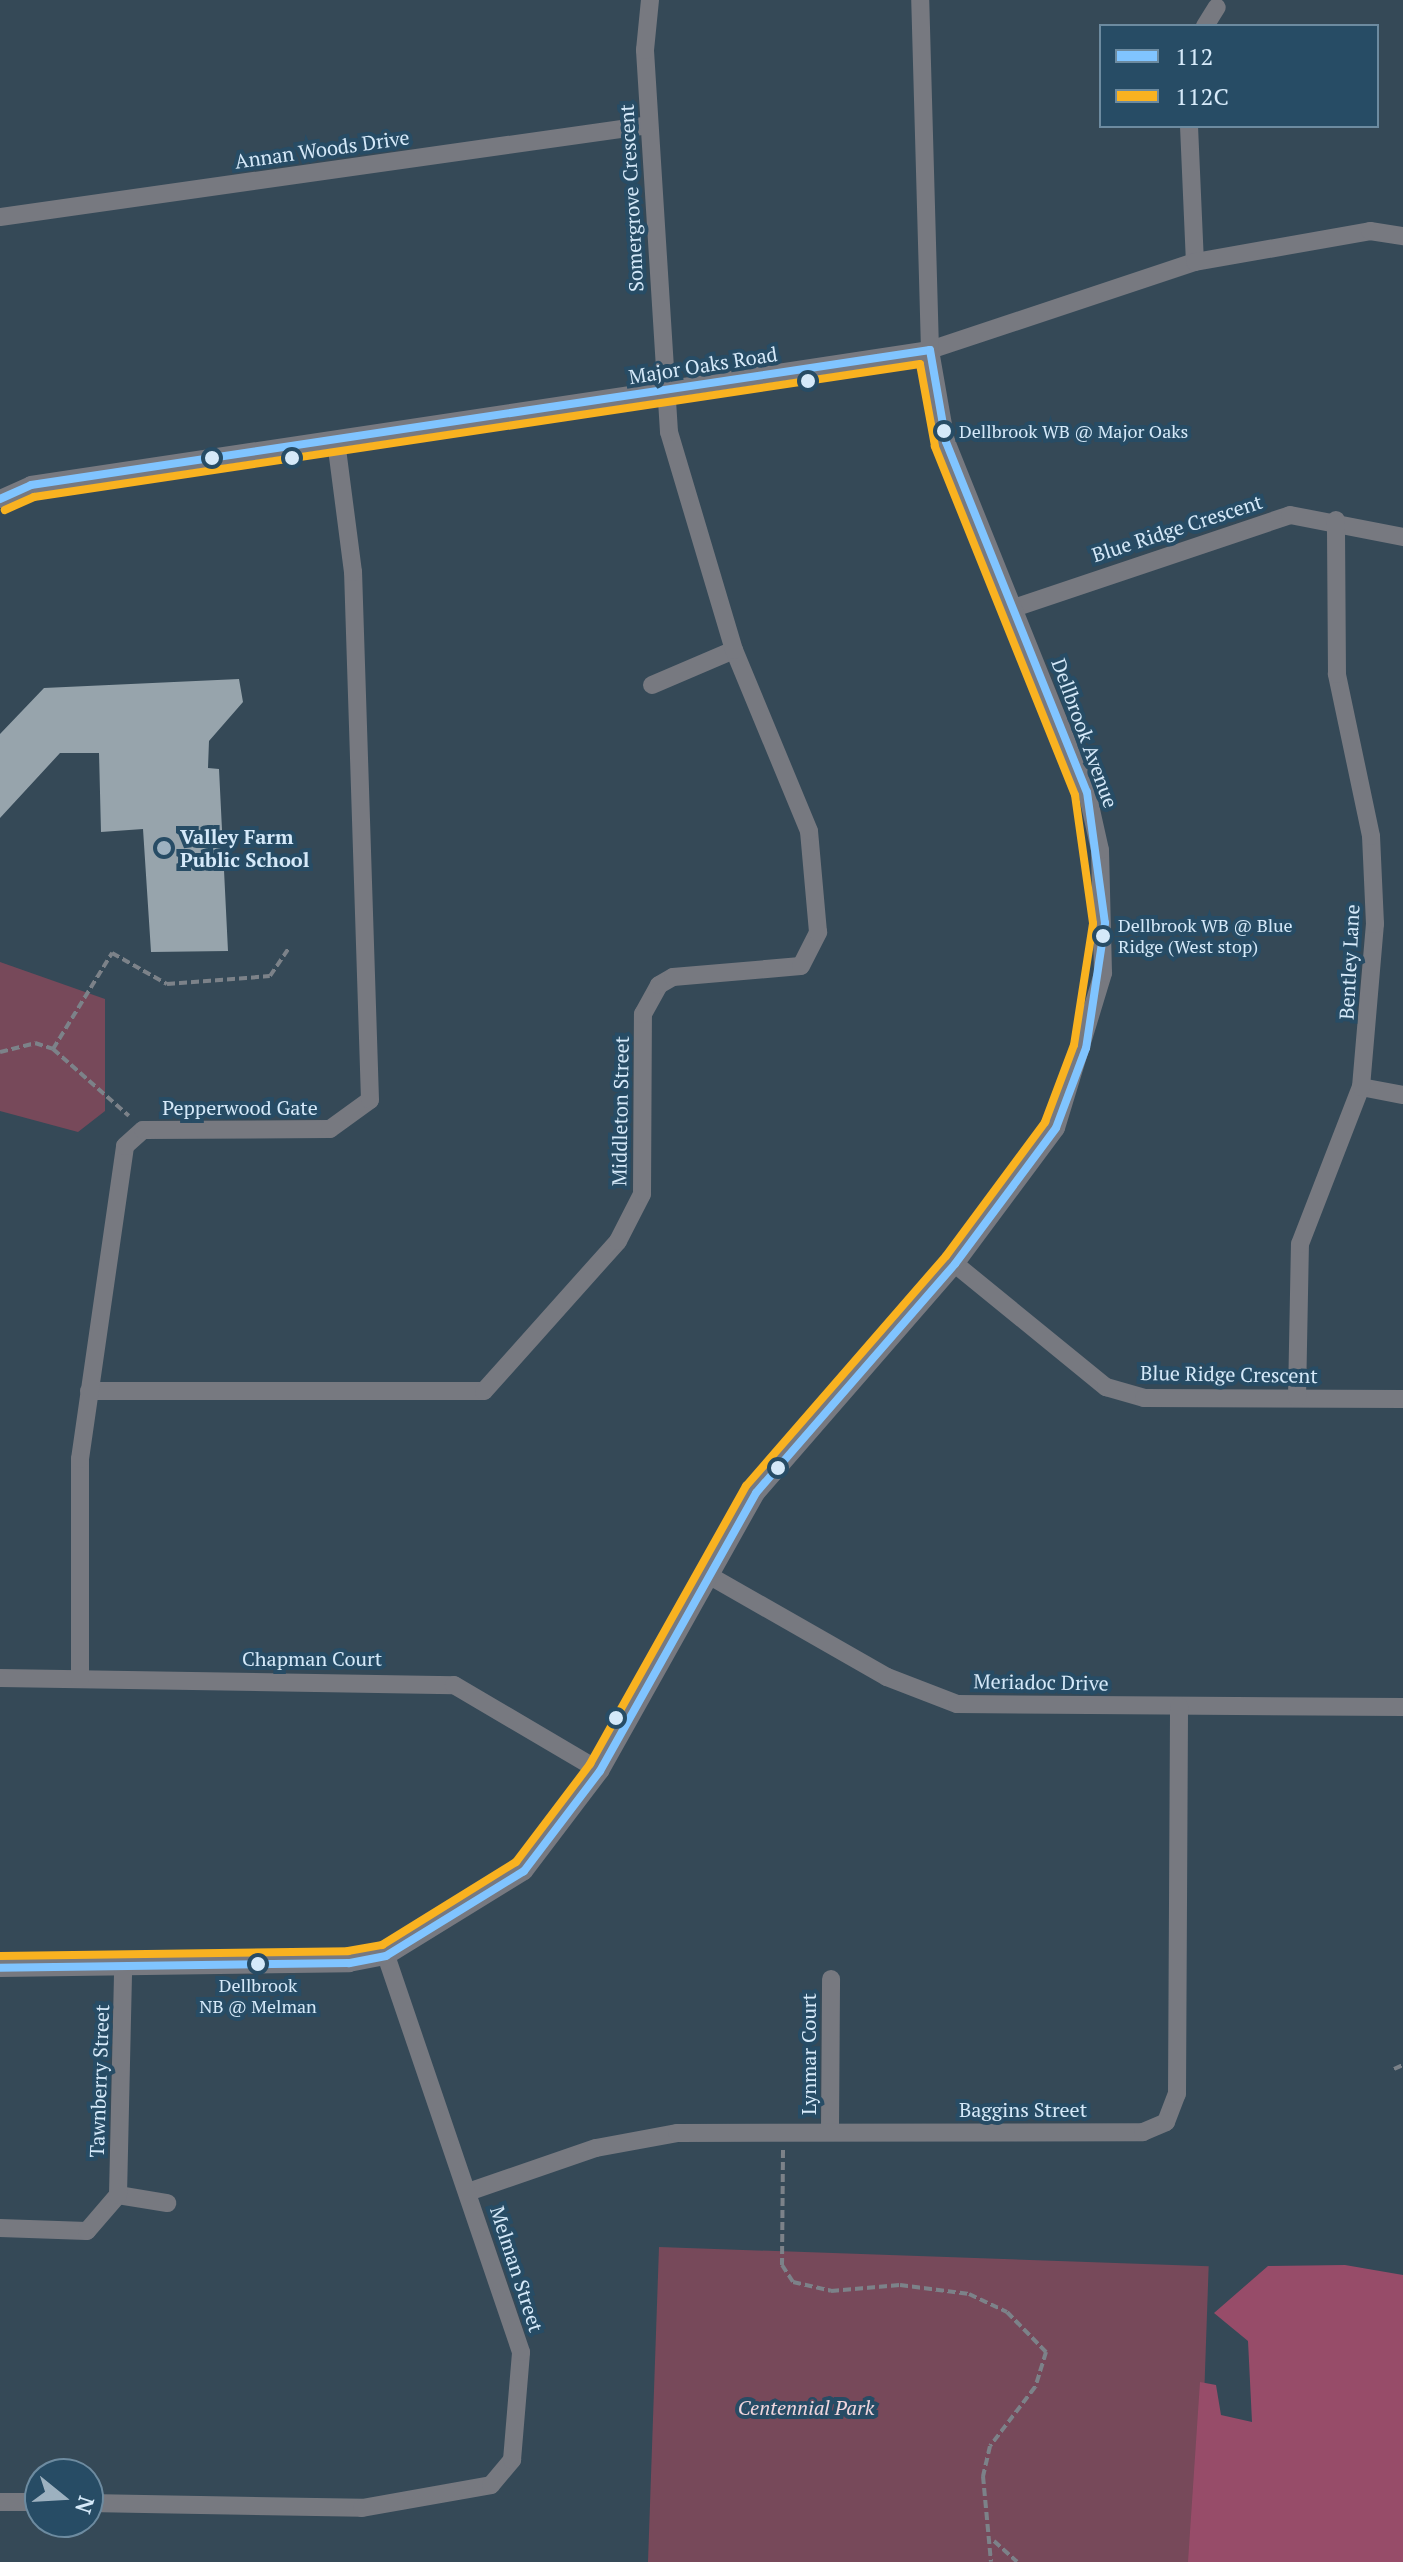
<!DOCTYPE html>
<html>
<head>
<meta charset="utf-8">
<style>
	body { margin:0 }
	#map { position:relative; width:1403px; height:2562px; overflow:hidden; background:#354957; font-family:"PT Serif",serif }
	div>[style] { position:absolute }
	.green>* { inset:0; background:#77495a; transform-origin:0 0 }
	.forest>* { inset:0; background:#974c69 }
	.building>* { inset:0; background:#97a4ac }
	.path>* { height:4px; margin-top:-2px; transform-origin:0; background:repeating-linear-gradient(90deg,#7c8289 0 8px,transparent 0 12px) }
	.street>* { height:18px; margin:-9px; padding:0 9px; transform-origin:9px; border-radius:9px; background:#777980 }
	.bus-1>* { height:8px; margin:-4px; padding:0 4px; transform-origin:4px; border-radius:4px; background:#80c4ff }
	.bus-2>* { height:8px; margin:-4px; padding:0 4px; transform-origin:4px; border-radius:4px; background:#f9b220 }
	.dots>* { width:22px; height:22px; translate:-50% -50%; box-sizing:border-box; border:4px solid #274c65; border-radius:50% }
	span { translate:-50% -50%; white-space:nowrap; text-align:center; line-height:1.15; -webkit-text-stroke:8px #274c65; paint-order:stroke }
	.bus-label { font-size:18px; color:#d5e9f9 }
	.left { translate:0 -50%; text-align:left }
	.street-label { font-size:20px; color:#d5e9f9 }
	.poi-label { font-size:20px; color:#d5e9f9; font-weight:700 }
	.park-label { font-size:20px; color:#f0d6dd; font-style:italic }
	.legend { position:absolute; left:1099px; top:24px; width:280px; height:104px; box-sizing:border-box; background:#274c65; border:2px solid #6d8ba0; margin:0; padding:10px 14px; list-style:none; font-size:24px; color:#d5e9f9 }
	.legend li { display:flex; align-items:center; gap:16px; height:40px }
	.legend b { width:40px; border:2px solid #6d8ba0 }
	.north { position:absolute; left:24px; top:2458px; width:80px; height:80px; box-sizing:border-box; background:#274c65; border:2px solid #6d8ba0; border-radius:50%; rotate:108deg; font-size:22px; font-weight:700; line-height:32px; text-align:center; color:#d5e9f9 }
	.north::after { content:''; display:block; margin:auto; width:28px; height:36px; background:#9db1c0; clip-path:polygon(50% 0,100% 100%,50% 72%,0 100%) }
</style>
</head>
<body>
<div id="map">
	<div class="green">
		<i style="clip-path:polygon(0 962px,105px 999px,105px 1111px,78px 1132px,0 1111px)"></i>
		<i style="left:659px;top:2247px;width:550px;height:316px;rotate:2deg"></i>
	</div>
	<div class="forest">
		<i style="clip-path:polygon(1345px 2265px,1403px 2275px,1403px 2562px,1188px 2562px,1200px 2382px,1216px 2385px,1221px 2415px,1252px 2422px,1248px 2341px,1214px 2313px,1268px 2266px)"></i>
	</div>
	<div class="building">
		<i style="clip-path:polygon(239px 679px,243px 702px,209px 741px,208px 768px,219px 769px,228px 951px,151px 952px,143px 829px,101px 832px,99px 753px,60px 753px,0 818px,0 734px,44px 688px)"></i>
	</div>
	<div class="path">
		<i style="left:53px;top:1049px;width:113px;rotate:-58.4deg"></i>
		<i style="left:112px;top:953px;width:63px;rotate:29.4deg"></i>
		<i style="left:167px;top:984px;width:103px;rotate:-4.4deg"></i>
		<i style="left:270px;top:976px;width:34px;rotate:-56deg"></i>
		<i style="left:0;top:1052px;width:36px;rotate:-14deg"></i>
		<i style="left:35px;top:1043px;width:19px;rotate:18deg"></i>
		<i style="left:53px;top:1049px;width:101px;rotate:41.4deg"></i>
		<i style="left:1394px;top:2069px;width:10px;rotate:-24deg"></i>
		<i style="left:783px;top:2150px;width:115px;rotate:90.5deg"></i>
		<i style="left:782px;top:2265px;width:20px;rotate:57deg"></i>
		<i style="left:793px;top:2282px;width:39px;rotate:13deg"></i>
		<i style="left:831px;top:2291px;width:69px;rotate:-5deg"></i>
		<i style="left:900px;top:2285px;width:70px;rotate:7.4deg"></i>
		<i style="left:969px;top:2294px;width:42px;rotate:25.3deg"></i>
		<i style="left:1007px;top:2312px;width:56px;rotate:45.7deg"></i>
		<i style="left:1046px;top:2352px;width:37px;rotate:107deg"></i>
		<i style="left:1035px;top:2387px;width:74px;rotate:127.3deg"></i>
		<i style="left:990px;top:2446px;width:31px;rotate:103deg"></i>
		<i style="left:983px;top:2476px;width:86px;rotate:84.7deg"></i>
		<i style="left:994px;top:2541px;width:31px;rotate:42deg"></i>
	</div>
	<div class="street">
		<i style="left:1205px;top:26px;width:22px;rotate:-58deg"></i>
		<i style="left:1189px;top:126px;width:136px;rotate:87.5deg"></i>
		<i style="left:0;top:217px;width:655px;rotate:-8.07deg"></i>
		<i style="left:0;top:499px;width:34px;rotate:-24deg"></i>
		<i style="left:31px;top:485px;width:909px;rotate:-8.54deg"></i>
		<i style="left:930px;top:350px;width:279px;rotate:-18.4deg"></i>
		<i style="left:1195px;top:262px;width:178px;rotate:-10deg"></i>
		<i style="left:1370px;top:231px;width:33px;rotate:9deg"></i>
		<i style="left:1014px;top:608px;width:291px;rotate:-18.6deg"></i>
		<i style="left:1290px;top:515px;width:115px;rotate:11deg"></i>
		<i style="left:652px;top:685px;width:89px;rotate:-23.1deg"></i>
		<i style="left:1361px;top:1087px;width:43px;rotate:10.8deg"></i>
		<i style="left:955px;top:1264px;width:195px;rotate:39.2deg"></i>
		<i style="left:1106px;top:1387px;width:40px;rotate:16deg"></i>
		<i style="left:1144px;top:1398px;width:259px;rotate:0.2deg"></i>
		<i style="left:89px;top:1391px;width:395px"></i>
		<i style="left:484px;top:1391px;width:201px;rotate:-48.2deg"></i>
		<i style="left:618px;top:1241px;width:53px;rotate:-62.9deg"></i>
		<i style="left:642px;top:1194px;width:180px;rotate:-89.7deg"></i>
		<i style="left:643px;top:1014px;width:33px;rotate:-61deg"></i>
		<i style="left:659px;top:985px;width:16px;rotate:-30deg"></i>
		<i style="left:673px;top:977px;width:128px;rotate:-4.9deg"></i>
		<i style="left:801px;top:966px;width:38px;rotate:-63deg"></i>
		<i style="left:818px;top:932px;width:101px;rotate:-95.1deg"></i>
		<i style="left:809px;top:831px;width:196px;rotate:-112.5deg"></i>
		<i style="left:734px;top:650px;width:227px;rotate:-106.6deg"></i>
		<i style="left:669px;top:432px;width:383px;rotate:-93.6deg"></i>
		<i style="left:645px;top:50px;width:50px;rotate:-84.3deg"></i>
		<i style="left:1297px;top:1398px;width:154px;rotate:-88.9deg"></i>
		<i style="left:1300px;top:1244px;width:168px;rotate:-68.8deg"></i>
		<i style="left:1361px;top:1087px;width:164px;rotate:-85.1deg"></i>
		<i style="left:1375px;top:924px;width:88px;rotate:-92.6deg"></i>
		<i style="left:1371px;top:836px;width:166px;rotate:-101.9deg"></i>
		<i style="left:1337px;top:674px;width:154px;rotate:-90.4deg"></i>
		<i style="left:710px;top:1576px;width:204px;rotate:29.7deg"></i>
		<i style="left:887px;top:1677px;width:75px;rotate:21.1deg"></i>
		<i style="left:957px;top:1704px;width:446px;rotate:0.4deg"></i>
		<i style="left:0;top:1678px;width:454px;rotate:0.9deg"></i>
		<i style="left:454px;top:1685px;width:169px;rotate:30.5deg"></i>
		<i style="left:80px;top:1679px;width:220px;rotate:-90deg"></i>
		<i style="left:80px;top:1459px;width:316px;rotate:-81.8deg"></i>
		<i style="left:125px;top:1146px;width:24px;rotate:-42deg"></i>
		<i style="left:143px;top:1130px;width:187px;rotate:-0.3deg"></i>
		<i style="left:330px;top:1129px;width:49px;rotate:-35.9deg"></i>
		<i style="left:370px;top:1100px;width:528px;rotate:-91.84deg"></i>
		<i style="left:353px;top:572px;width:132px;rotate:-97.4deg"></i>
		<i style="left:0;top:1968px;width:349px;rotate:-0.8deg"></i>
		<i style="left:349px;top:1963px;width:38px;rotate:-11deg"></i>
		<i style="left:386px;top:1956px;width:162px;rotate:-31.6deg"></i>
		<i style="left:524px;top:1871px;width:126px;rotate:-52.8deg"></i>
		<i style="left:600px;top:1771px;width:319px;rotate:-60.7deg"></i>
		<i style="left:756px;top:1493px;width:303px;rotate:-49deg"></i>
		<i style="left:955px;top:1264px;width:169px;rotate:-53.4deg"></i>
		<i style="left:1056px;top:1128px;width:162px;rotate:-73.1deg"></i>
		<i style="left:1103px;top:973px;width:123px;rotate:-91.4deg"></i>
		<i style="left:1100px;top:850px;width:59px;rotate:-102.6deg"></i>
		<i style="left:1087px;top:792px;width:377px;rotate:-111.9deg"></i>
		<i style="left:946px;top:442px;width:93px;rotate:-99.9deg"></i>
		<i style="left:930px;top:350px;width:350px;rotate:-91.6deg"></i>
		<i style="left:830px;top:2130px;width:151px;rotate:-89.6deg"></i>
		<i style="left:468px;top:2192px;width:135px;rotate:-19deg"></i>
		<i style="left:596px;top:2148px;width:82px;rotate:-10.5deg"></i>
		<i style="left:677px;top:2133px;width:466px;rotate:-0.1deg"></i>
		<i style="left:1143px;top:2132px;width:25px;rotate:-23deg"></i>
		<i style="left:1166px;top:2122px;width:30px;rotate:-69deg"></i>
		<i style="left:1177px;top:2094px;width:388px;rotate:-89.7deg"></i>
		<i style="left:118px;top:2195px;width:50px;rotate:9.3deg"></i>
		<i style="left:0;top:2228px;width:87px;rotate:2deg"></i>
		<i style="left:87px;top:2231px;width:48px;rotate:-49.3deg"></i>
		<i style="left:118px;top:2195px;width:226px;rotate:-88.7deg"></i>
		<i style="left:0;top:2502px;width:40px"></i>
		<i style="left:88px;top:2503px;width:274px;rotate:1deg"></i>
		<i style="left:362px;top:2508px;width:131px;rotate:-10.1deg"></i>
		<i style="left:491px;top:2485px;width:33px;rotate:-50deg"></i>
		<i style="left:512px;top:2460px;width:108px;rotate:-85.2deg"></i>
		<i style="left:521px;top:2352px;width:418px;rotate:-108.8deg"></i>
	</div>
	<div class="bus-1">
		<i style="left:0;top:499px;width:34px;rotate:-24deg"></i>
		<i style="left:31px;top:485px;width:909px;rotate:-8.54deg"></i>
		<i style="left:930px;top:350px;width:93px;rotate:80.1deg"></i>
		<i style="left:946px;top:442px;width:377px;rotate:68.1deg"></i>
		<i style="left:1087px;top:792px;width:132px;rotate:82.2deg"></i>
		<i style="left:1105px;top:923px;width:126px;rotate:98.6deg"></i>
		<i style="left:1086px;top:1048px;width:85px;rotate:110.6deg"></i>
		<i style="left:1056px;top:1128px;width:169px;rotate:126.6deg"></i>
		<i style="left:955px;top:1264px;width:303px;rotate:131deg"></i>
		<i style="left:756px;top:1493px;width:319px;rotate:119.3deg"></i>
		<i style="left:600px;top:1771px;width:126px;rotate:127.2deg"></i>
		<i style="left:524px;top:1871px;width:162px;rotate:148.4deg"></i>
		<i style="left:386px;top:1956px;width:38px;rotate:169deg"></i>
		<i style="left:349px;top:1963px;width:349px;rotate:179.2deg"></i>
	</div>
	<div class="bus-2">
		<i style="left:0;top:1956px;width:348px;rotate:-0.8deg"></i>
		<i style="left:348px;top:1951px;width:35px;rotate:-10deg"></i>
		<i style="left:382px;top:1945px;width:158px;rotate:-31.8deg"></i>
		<i style="left:516px;top:1862px;width:123px;rotate:-52.9deg"></i>
		<i style="left:590px;top:1764px;width:319px;rotate:-60.7deg"></i>
		<i style="left:746px;top:1486px;width:305px;rotate:-49deg"></i>
		<i style="left:946px;top:1256px;width:167px;rotate:-53.5deg"></i>
		<i style="left:1045px;top:1122px;width:82px;rotate:-69.4deg"></i>
		<i style="left:1074px;top:1045px;width:123px;rotate:-81.1deg"></i>
		<i style="left:1093px;top:923px;width:129px;rotate:-98deg"></i>
		<i style="left:1075px;top:795px;width:376px;rotate:-111.9deg"></i>
		<i style="left:935px;top:446px;width:83px;rotate:-100.4deg"></i>
		<i style="left:920px;top:364px;width:896px;rotate:171.46deg"></i>
		<i style="left:34px;top:497px;width:32px;rotate:156deg"></i>
	</div>
	<div class="dots">
		<i style="left:808px;top:381px;background:#d5e9f9"></i>
		<i style="left:944px;top:431px;background:#d5e9f9"></i>
		<i style="left:212px;top:458px;background:#d5e9f9"></i>
		<i style="left:292px;top:458px;background:#d5e9f9"></i>
		<i style="left:164px;top:848px;background:#9db1c0"></i>
		<i style="left:1103px;top:936px;background:#d5e9f9"></i>
		<i style="left:778px;top:1468px;background:#d5e9f9"></i>
		<i style="left:616px;top:1718px;background:#d5e9f9"></i>
		<i style="left:258px;top:1964px;background:#d5e9f9"></i>
	</div>
	<div class="bus-label">
		<span class="left" style="left:959px;top:431px">Dellbrook WB @ Major Oaks</span>
		<span class="left" style="left:1118px;top:936px">Dellbrook WB @ Blue<br>Ridge (West stop)</span>
		<span style="left:258px;top:1996px">Dellbrook<br>NB @ Melman</span>
	</div>
	<div class="street-label">
		<span style="left:322px;top:149px;rotate:-8deg">Annan Woods Drive</span>
		<span style="left:631px;top:198px;rotate:-93deg">Somergrove Crescent</span>
		<span style="left:703px;top:365px;rotate:-9deg">Major Oaks Road</span>
		<span style="left:1177px;top:528px;rotate:-18deg">Blue Ridge Crescent</span>
		<span style="left:1085px;top:733px;rotate:70deg">Dellbrook Avenue</span>
		<span style="left:1349px;top:962px;rotate:-87deg">Bentley Lane</span>
		<span style="left:240px;top:1107px">Pepperwood Gate</span>
		<span style="left:620px;top:1111px;rotate:-89deg">Middleton Street</span>
		<span style="left:1229px;top:1374px;rotate:1deg">Blue Ridge Crescent</span>
		<span style="left:312px;top:1658px">Chapman Court</span>
		<span style="left:1041px;top:1682px;rotate:1deg">Meriadoc Drive</span>
		<span style="left:808px;top:2054px;rotate:-90deg">Lynmar Court</span>
		<span style="left:99px;top:2081px;rotate:-88deg">Tawnberry Street</span>
		<span style="left:1023px;top:2109px">Baggins Street</span>
		<span style="left:517px;top:2269px;rotate:72deg">Melman Street</span>
	</div>
	<div class="poi-label">
		<span class="left" style="left:180px;top:848px">Valley Farm<br>Public School</span>
	</div>
	<div class="park-label">
		<span style="left:806px;top:2407px">Centennial Park</span>
	</div>
	<ul class="legend">
	<li><b style="height:10px;background:#80c4ff"></b>112</li>
	<li><b style="height:10px;background:#f9b220"></b>112C</li>
	</ul>
	<div class="north">N</div>
</div>
</body>
</html>
